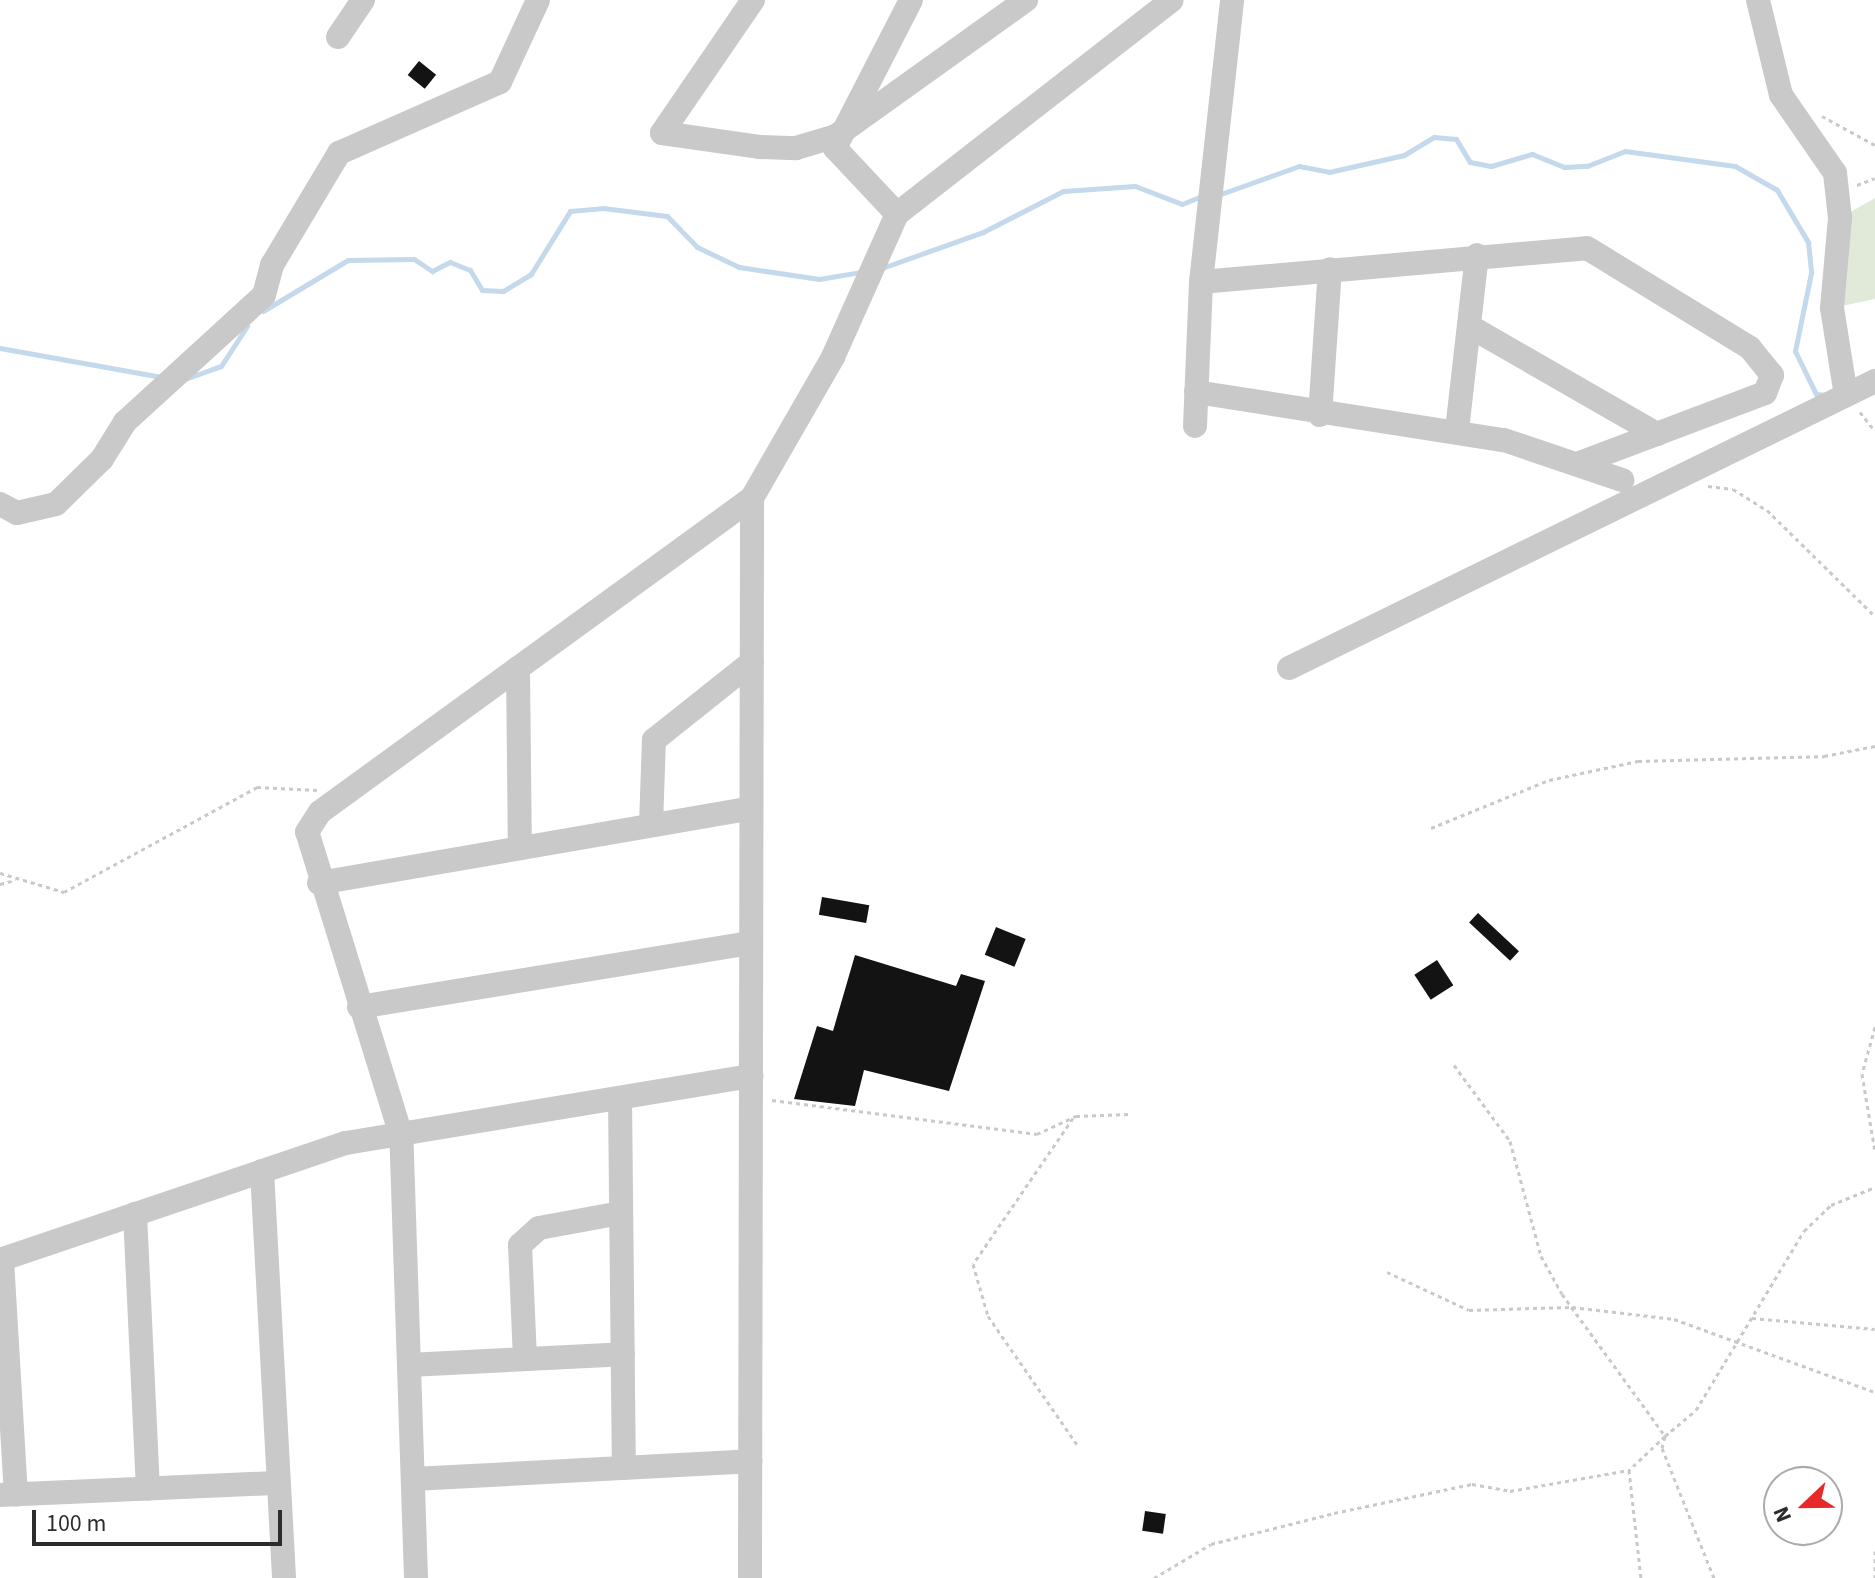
<!DOCTYPE html>
<html>
<head>
<meta charset="utf-8">
<style>
	body { margin:0 }
	#map { position:relative; width:1875px; height:1578px; overflow:hidden; background:#fff; font-family:"Source Sans 3",sans-serif }
	div>[style] { position:absolute }
	.green>* { inset:0; background:#e1ead8 }
	.stream>* { height:5px; margin:-2.5px; padding:0 2.5px; transform-origin:2.5px; border-radius:2.5px; background:#c4d9eb }
	.building>* { inset:0; background:#131313; transform-origin:0 0 }
	.path>* { height:3px; margin-top:-1.5px; transform-origin:0; background:repeating-linear-gradient(90deg,#c9c9c9 0 4px,transparent 0 8px) }
	.minor>* { height:24px; margin:-12px; padding:0 12px; transform-origin:12px; border-radius:12px; background:#c9c9c9 }
	span { translate:-50% -50%; white-space:nowrap; text-align:center; line-height:1.15; -webkit-text-stroke:8px #fff; paint-order:stroke }
	.north { position:absolute; left:1763px; top:1466px; width:80px; height:80px; box-sizing:border-box; background:#fff; border:2px solid #ababab; border-radius:50%; rotate:248deg; font-size:22px; font-weight:700; line-height:32px; text-align:center; color:#2c2c2c }
	.north::after { content:''; display:block; margin:auto; width:28px; height:36px; background:#e8292a; clip-path:polygon(50% 0,100% 100%,50% 72%,0 100%) }
	.scale { position:absolute; left:32px; top:1510px; width:250px; height:36px; box-sizing:border-box; border:4px solid #2c2c2c; border-top:0; padding-left:10px; font-size:24px; line-height:28px; white-space:nowrap; color:#2c2c2c; -webkit-text-stroke:6px #fff; paint-order:stroke }
</style>
</head>
<body>
<div id="map">
	<div class="green">
		<i style="clip-path:polygon(1875px 198px,1875px 299px,1832px 308px,1840px 218px)"></i>
	</div>
	<div class="stream">
		<i style="left:1218px;top:195px;width:86px;rotate:-19.7deg"></i>
		<i style="left:1299px;top:166px;width:31px;rotate:11deg"></i>
		<i style="left:1329px;top:172px;width:77px;rotate:-12.8deg"></i>
		<i style="left:1404px;top:155px;width:35px;rotate:-31deg"></i>
		<i style="left:1434px;top:137px;width:22px;rotate:5deg"></i>
		<i style="left:1456px;top:139px;width:27px;rotate:59deg"></i>
		<i style="left:1470px;top:162px;width:21px;rotate:11deg"></i>
		<i style="left:1491px;top:166px;width:43px;rotate:-16.3deg"></i>
		<i style="left:1532px;top:154px;width:35px;rotate:22deg"></i>
		<i style="left:1565px;top:167px;width:22px;rotate:-3deg"></i>
		<i style="left:1587px;top:166px;width:41px;rotate:-21.5deg"></i>
		<i style="left:1625px;top:151px;width:111px;rotate:7.8deg"></i>
		<i style="left:1735px;top:166px;width:48px;rotate:29.7deg"></i>
		<i style="left:1777px;top:190px;width:61px;rotate:59.2deg"></i>
		<i style="left:1808px;top:242px;width:31px;rotate:84deg"></i>
		<i style="left:1811px;top:273px;width:80px;rotate:101.6deg"></i>
		<i style="left:1795px;top:351px;width:48px;rotate:64deg"></i>
		<i style="left:1816px;top:394px;width:10px;rotate:6deg"></i>
		<i style="left:882px;top:268px;width:107px;rotate:-19.6deg"></i>
		<i style="left:983px;top:232px;width:90px;rotate:-27.1deg"></i>
		<i style="left:1063px;top:191px;width:72px;rotate:-4deg"></i>
		<i style="left:1135px;top:186px;width:50px;rotate:21deg"></i>
		<i style="left:1182px;top:204px;width:24px;rotate:-22deg"></i>
		<i style="left:263px;top:311px;width:99px;rotate:-31deg"></i>
		<i style="left:348px;top:260px;width:66px;rotate:-0.9deg"></i>
		<i style="left:414px;top:259px;width:22px;rotate:34deg"></i>
		<i style="left:432px;top:271px;width:20px;rotate:-27deg"></i>
		<i style="left:450px;top:262px;width:22px;rotate:22deg"></i>
		<i style="left:470px;top:270px;width:23px;rotate:59deg"></i>
		<i style="left:482px;top:290px;width:21px;rotate:3deg"></i>
		<i style="left:503px;top:291px;width:33px;rotate:-31deg"></i>
		<i style="left:531px;top:274px;width:74px;rotate:-58.2deg"></i>
		<i style="left:570px;top:211px;width:33px;rotate:-5deg"></i>
		<i style="left:603px;top:208px;width:64px;rotate:7.1deg"></i>
		<i style="left:667px;top:216px;width:43px;rotate:45.9deg"></i>
		<i style="left:697px;top:247px;width:47px;rotate:25.5deg"></i>
		<i style="left:739px;top:267px;width:81px;rotate:8.5deg"></i>
		<i style="left:819px;top:279px;width:43px;rotate:-9.5deg"></i>
		<i style="left:0;top:348px;width:164px;rotate:10.2deg"></i>
		<i style="left:182px;top:380px;width:41px;rotate:-19.7deg"></i>
		<i style="left:221px;top:366px;width:48px;rotate:-57deg"></i>
	</div>
	<div class="building">
		<i style="left:419px;top:61px;width:22px;height:18px;rotate:39deg"></i>
		<i style="left:822px;top:897px;width:48px;height:18px;rotate:10deg"></i>
		<i style="left:1478px;top:913px;width:56px;height:13px;rotate:43deg"></i>
		<i style="left:996px;top:927px;width:32px;height:30px;rotate:22deg"></i>
		<i style="clip-path:polygon(855px 955px,956px 986px,961px 974px,985px 981px,949px 1091px,864px 1070px,855px 1106px,794px 1099px,817px 1026px,833px 1031px)"></i>
		<i style="left:1437px;top:960px;width:30px;height:27px;rotate:57deg"></i>
		<i style="left:1145px;top:1511px;width:21px;height:20px;rotate:8deg"></i>
	</div>
	<div class="path">
		<i style="left:1822px;top:116px;width:60px;rotate:28.7deg"></i>
		<i style="left:1857px;top:185px;width:19px;rotate:-21deg"></i>
		<i style="left:1860px;top:412px;width:24px;rotate:52deg"></i>
		<i style="left:1708px;top:486px;width:25px;rotate:7deg"></i>
		<i style="left:1733px;top:489px;width:40px;rotate:32deg"></i>
		<i style="left:1767px;top:510px;width:151px;rotate:44.5deg"></i>
		<i style="left:1431px;top:828px;width:127px;rotate:-22.1deg"></i>
		<i style="left:1549px;top:780px;width:91px;rotate:-12.1deg"></i>
		<i style="left:1638px;top:761px;width:186px;rotate:-1.5deg"></i>
		<i style="left:1824px;top:756px;width:52px;rotate:-11.1deg"></i>
		<i style="left:0;top:873px;width:67px;rotate:16.5deg"></i>
		<i style="left:64px;top:892px;width:220px;rotate:-28.5deg"></i>
		<i style="left:257px;top:787px;width:60px;rotate:2.9deg"></i>
		<i style="left:0;top:884px;width:16px;rotate:-15deg"></i>
		<i style="left:1875px;top:1027px;width:49px;rotate:105.5deg"></i>
		<i style="left:1862px;top:1074px;width:79px;rotate:80.5deg"></i>
		<i style="left:1454px;top:1065px;width:94px;rotate:53.6deg"></i>
		<i style="left:1510px;top:1141px;width:119px;rotate:74.9deg"></i>
		<i style="left:1541px;top:1256px;width:43px;rotate:61.1deg"></i>
		<i style="left:1562px;top:1294px;width:175px;rotate:54deg"></i>
		<i style="left:1665px;top:1436px;width:50px;rotate:136.6deg"></i>
		<i style="left:1629px;top:1470px;width:109px;rotate:83.7deg"></i>
		<i style="left:772px;top:1100px;width:267px;rotate:7.3deg"></i>
		<i style="left:1037px;top:1134px;width:43px;rotate:-24.8deg"></i>
		<i style="left:1076px;top:1116px;width:53px;rotate:-2.2deg"></i>
		<i style="left:1073px;top:1118px;width:177px;rotate:124.4deg"></i>
		<i style="left:973px;top:1264px;width:54px;rotate:73.9deg"></i>
		<i style="left:988px;top:1316px;width:158px;rotate:55.3deg"></i>
		<i style="left:1387px;top:1272px;width:90px;rotate:24.9deg"></i>
		<i style="left:1469px;top:1310px;width:103px;rotate:-1.7deg"></i>
		<i style="left:1572px;top:1307px;width:103px;rotate:6.7deg"></i>
		<i style="left:1674px;top:1319px;width:214px;rotate:20deg"></i>
		<i style="left:1752px;top:1318px;width:123px;rotate:5.1deg"></i>
		<i style="left:1154px;top:1578px;width:66px;rotate:-30.8deg"></i>
		<i style="left:1211px;top:1544px;width:127px;rotate:-14.1deg"></i>
		<i style="left:1334px;top:1513px;width:141px;rotate:-11.9deg"></i>
		<i style="left:1472px;top:1484px;width:39px;rotate:10deg"></i>
		<i style="left:1510px;top:1491px;width:121px;rotate:-10deg"></i>
		<i style="left:1714px;top:1578px;width:140px;rotate:-111.8deg"></i>
		<i style="left:1662px;top:1448px;width:12px;rotate:-76deg"></i>
		<i style="left:1665px;top:1436px;width:40px;rotate:-40deg"></i>
		<i style="left:1696px;top:1410px;width:209px;rotate:-58.9deg"></i>
		<i style="left:1804px;top:1231px;width:37px;rotate:-44deg"></i>
		<i style="left:1831px;top:1205px;width:48px;rotate:-22.2deg"></i>
		<i style="left:1875px;top:1578px;width:27px;rotate:-90deg"></i>
	</div>
	<div class="minor">
		<i style="left:753px;top:0;width:161px;rotate:124.4deg"></i>
		<i style="left:662px;top:133px;width:98px;rotate:8.2deg"></i>
		<i style="left:759px;top:147px;width:37px;rotate:2deg"></i>
		<i style="left:796px;top:148px;width:42px;rotate:-16.7deg"></i>
		<i style="left:836px;top:136px;width:234px;rotate:-35.6deg"></i>
		<i style="left:1758px;top:0;width:98px;rotate:76.4deg"></i>
		<i style="left:1781px;top:95px;width:95px;rotate:55.3deg"></i>
		<i style="left:1835px;top:173px;width:45px;rotate:83.7deg"></i>
		<i style="left:1840px;top:218px;width:90px;rotate:95.1deg"></i>
		<i style="left:1832px;top:308px;width:88px;rotate:80.9deg"></i>
		<i style="left:338px;top:37px;width:45px;rotate:-56deg"></i>
		<i style="left:897px;top:214px;width:91px;rotate:-133.2deg"></i>
		<i style="left:835px;top:148px;width:166px;rotate:-62.8deg"></i>
		<i style="left:1201px;top:282px;width:387px;rotate:-5deg"></i>
		<i style="left:1587px;top:248px;width:191px;rotate:31.5deg"></i>
		<i style="left:1750px;top:348px;width:35px;rotate:51deg"></i>
		<i style="left:1772px;top:375px;width:19px;rotate:111deg"></i>
		<i style="left:1765px;top:393px;width:198px;rotate:159.3deg"></i>
		<i style="left:1469px;top:326px;width:217px;rotate:29.9deg"></i>
		<i style="left:1196px;top:392px;width:312px;rotate:8.9deg"></i>
		<i style="left:1504px;top:440px;width:125px;rotate:18.7deg"></i>
		<i style="left:1320px;top:415px;width:146px;rotate:-86.1deg"></i>
		<i style="left:1195px;top:426px;width:144px;rotate:-87.6deg"></i>
		<i style="left:1201px;top:282px;width:284px;rotate:-83.7deg"></i>
		<i style="left:1457px;top:430px;width:176px;rotate:-83.5deg"></i>
		<i style="left:0;top:504px;width:19px;rotate:28deg"></i>
		<i style="left:17px;top:513px;width:40px;rotate:-13deg"></i>
		<i style="left:56px;top:504px;width:64px;rotate:-44.4deg"></i>
		<i style="left:102px;top:459px;width:44px;rotate:-58.1deg"></i>
		<i style="left:125px;top:422px;width:188px;rotate:-42.4deg"></i>
		<i style="left:264px;top:295px;width:31px;rotate:-75deg"></i>
		<i style="left:272px;top:265px;width:131px;rotate:-59.1deg"></i>
		<i style="left:339px;top:153px;width:176px;rotate:-23.8deg"></i>
		<i style="left:500px;top:82px;width:90px;rotate:-65.1deg"></i>
		<i style="left:518px;top:668px;width:180px;rotate:89.4deg"></i>
		<i style="left:1289px;top:668px;width:653px;rotate:-26.09deg"></i>
		<i style="left:651px;top:825px;width:85px;rotate:-88deg"></i>
		<i style="left:654px;top:740px;width:125px;rotate:-38.5deg"></i>
		<i style="left:319px;top:883px;width:438px;rotate:-9.8deg"></i>
		<i style="left:359px;top:1007px;width:397px;rotate:-9.3deg"></i>
		<i style="left:620px;top:1098px;width:370px;rotate:89.4deg"></i>
		<i style="left:262px;top:1171px;width:408px;rotate:86.9deg"></i>
		<i style="left:135px;top:1214px;width:275px;rotate:87.3deg"></i>
		<i style="left:0;top:1260px;width:365px;rotate:-18.7deg"></i>
		<i style="left:346px;top:1143px;width:411px;rotate:-9.4deg"></i>
		<i style="left:2px;top:1260px;width:235px;rotate:86.6deg"></i>
		<i style="left:525px;top:1359px;width:114px;rotate:-92.5deg"></i>
		<i style="left:520px;top:1245px;width:25px;rotate:-42deg"></i>
		<i style="left:539px;top:1228px;width:83px;rotate:-10.4deg"></i>
		<i style="left:409px;top:1365px;width:214px;rotate:-2.9deg"></i>
		<i style="left:413px;top:1479px;width:338px;rotate:-3deg"></i>
		<i style="left:0;top:1495px;width:279px;rotate:-2.5deg"></i>
		<i style="left:416px;top:1578px;width:443px;rotate:-91.9deg"></i>
		<i style="left:401px;top:1135px;width:317px;rotate:-107.2deg"></i>
		<i style="left:307px;top:832px;width:24px;rotate:-57deg"></i>
		<i style="left:320px;top:812px;width:534px;rotate:-36.01deg"></i>
		<i style="left:750px;top:1578px;width:1080px;rotate:-89.89deg"></i>
		<i style="left:752px;top:498px;width:163px;rotate:-60.1deg"></i>
		<i style="left:833px;top:357px;width:157px;rotate:-65.9deg"></i>
		<i style="left:897px;top:214px;width:348px;rotate:-37.9deg"></i>
	</div>
	<div class="north">N</div>
	<div class="scale">100 m</div>
</div>
</body>
</html>
